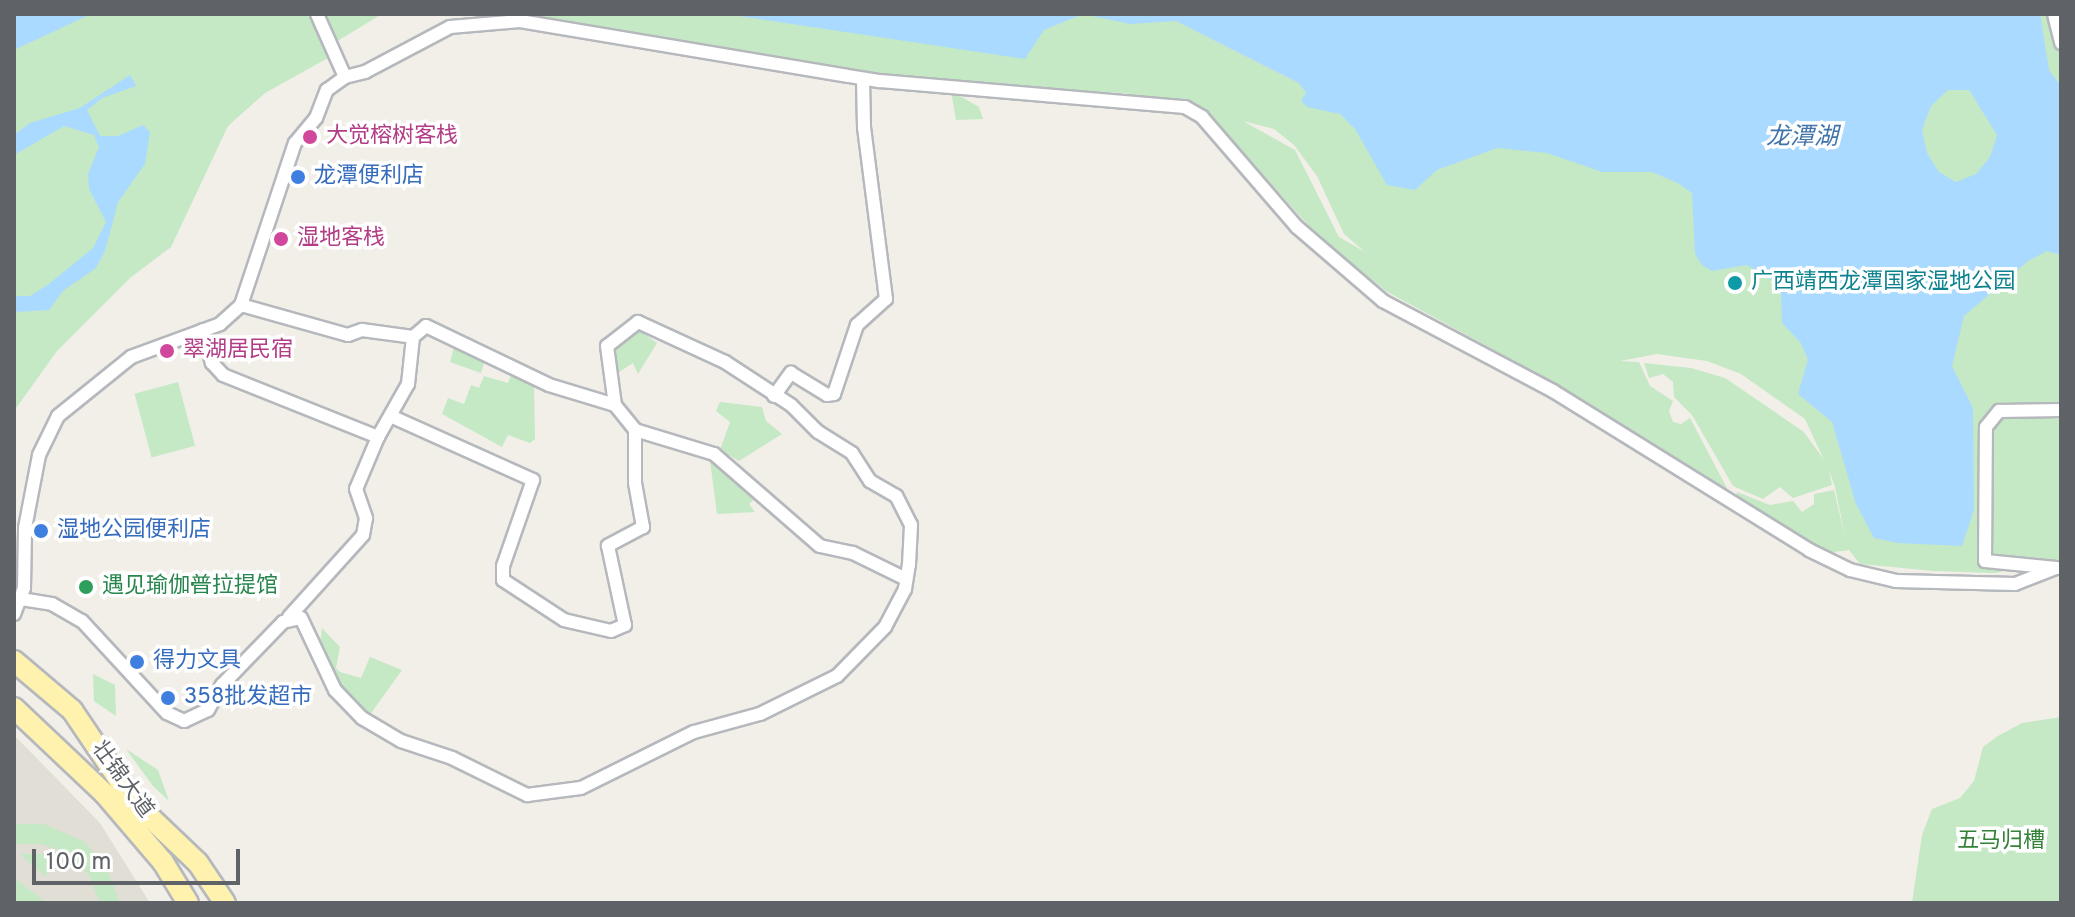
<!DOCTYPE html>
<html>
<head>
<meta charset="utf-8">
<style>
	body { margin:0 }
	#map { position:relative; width:2075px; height:917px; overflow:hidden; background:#f1efe8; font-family:Overpass,"Noto Sans SC",sans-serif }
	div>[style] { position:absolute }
	.education>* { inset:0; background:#e1ded6 }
	.green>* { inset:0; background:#c5e8c5; transform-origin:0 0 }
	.water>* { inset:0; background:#aadaff }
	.roads { filter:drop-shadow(2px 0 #b5b8bc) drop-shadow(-2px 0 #b5b8bc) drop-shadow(0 2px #b5b8bc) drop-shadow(0 -2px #b5b8bc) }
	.minor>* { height:12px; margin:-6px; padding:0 6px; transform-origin:6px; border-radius:6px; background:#fff }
	.primary>* { height:20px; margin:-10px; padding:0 10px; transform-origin:10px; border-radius:10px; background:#fff2af }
	.dots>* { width:22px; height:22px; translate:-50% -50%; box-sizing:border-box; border:4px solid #fff; border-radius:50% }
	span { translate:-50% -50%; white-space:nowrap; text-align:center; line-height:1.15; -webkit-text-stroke:7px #fff; paint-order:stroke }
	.hotel-label { font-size:22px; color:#b23c85 }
	.left { translate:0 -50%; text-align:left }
	.shop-label { font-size:22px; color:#366cbe }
	.culture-label { font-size:22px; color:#0d838f }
	.leisure-label { font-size:22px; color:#27864d }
	.street-label { font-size:22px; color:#5f6368 }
	.park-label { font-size:22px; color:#348238 }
	.water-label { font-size:24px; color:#4174aa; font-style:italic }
	.frame { position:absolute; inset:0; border:16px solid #5f6368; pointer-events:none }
	.scale { position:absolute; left:32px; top:849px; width:208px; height:36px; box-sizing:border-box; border:4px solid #5f6368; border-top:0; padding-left:10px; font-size:24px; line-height:28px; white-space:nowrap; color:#5f6368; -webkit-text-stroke:6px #fff; paint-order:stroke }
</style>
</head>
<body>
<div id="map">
	<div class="education">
		<i style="clip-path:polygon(14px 735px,100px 823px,150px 903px,14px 903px)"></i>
	</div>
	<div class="green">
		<i style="clip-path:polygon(14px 14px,382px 14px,339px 40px,332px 39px,328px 58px,265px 93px,228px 126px,171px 247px,130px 278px,57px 351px,14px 411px)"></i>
		<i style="clip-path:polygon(evenodd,474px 14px,2061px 14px,2061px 560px,1995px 573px,1934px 571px,1860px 564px,1849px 550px,1826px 553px,1736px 497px,1737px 492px,1770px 505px,1793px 501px,1802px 512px,1814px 504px,1814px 494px,1834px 490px,1846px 541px,1835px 487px,1829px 470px,1832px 485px,1793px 498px,1780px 487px,1763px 499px,1733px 486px,1692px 415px,1674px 397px,1673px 382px,1663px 374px,1649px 378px,1644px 363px,1691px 368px,1725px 378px,1804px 432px,1824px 460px,1805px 419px,1741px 374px,1707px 361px,1657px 354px,1620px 361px,1639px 362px,1650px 386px,1673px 401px,1669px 411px,1673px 422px,1681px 424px,1690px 418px,1730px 494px,1536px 373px,1386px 291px,1317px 235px,1208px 113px,1124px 93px,848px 81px,474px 14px,1243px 121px,1274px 129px,1294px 145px,1317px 176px,1344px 234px,1365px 252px,1339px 237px,1295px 150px,1243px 121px)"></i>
		<i style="clip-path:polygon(951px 91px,979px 107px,983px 119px,956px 120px)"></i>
		<i style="clip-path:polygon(640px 331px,657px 343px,638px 374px,633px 363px,613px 376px,611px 348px,630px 332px)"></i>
		<i style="clip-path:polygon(455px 344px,485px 360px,481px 373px,450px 362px)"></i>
		<i style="clip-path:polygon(512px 372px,534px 386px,535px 439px,530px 443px,508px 435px,502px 447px,442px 414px,448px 398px,464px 404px,471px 385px,479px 388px,484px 376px,508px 383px)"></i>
		<i style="left:178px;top:382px;width:66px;height:45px;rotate:75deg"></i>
		<i style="clip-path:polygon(720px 402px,762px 407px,766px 421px,782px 434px,739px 461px,720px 450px,730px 422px,716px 411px)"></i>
		<i style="clip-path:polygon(710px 460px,757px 497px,749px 504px,755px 512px,717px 514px)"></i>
		<i style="clip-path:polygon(322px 628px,340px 647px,336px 668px,340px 672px,361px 678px,370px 657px,402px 670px,369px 716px,337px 683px,320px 645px)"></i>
		<i style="clip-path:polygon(93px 674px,115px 685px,116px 716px,94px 701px)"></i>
		<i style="clip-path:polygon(2061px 717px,2061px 903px,1912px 903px,1922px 835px,1932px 809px,1960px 798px,1974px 781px,1983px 747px,1998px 736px,2022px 723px)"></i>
		<i style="clip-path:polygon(126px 749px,158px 770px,169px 801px,153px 786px)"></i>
		<i style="clip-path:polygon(14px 824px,44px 824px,83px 841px,105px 865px,120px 903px,100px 903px,89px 875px,64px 852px,41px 844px,14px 844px)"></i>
		<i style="clip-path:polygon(20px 854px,52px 854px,46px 877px)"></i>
		<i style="clip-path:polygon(14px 878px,47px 903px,14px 903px)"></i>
	</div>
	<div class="water">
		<i style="clip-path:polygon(14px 14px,91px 14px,14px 50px)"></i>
		<i style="clip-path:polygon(evenodd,726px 14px,2040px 14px,2049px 70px,2061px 86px,2061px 255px,2047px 251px,2028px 261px,1964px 316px,1952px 366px,1973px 408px,1974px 510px,1962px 546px,1898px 543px,1874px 538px,1856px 504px,1832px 422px,1798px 394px,1808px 360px,1801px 343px,1782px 323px,1781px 295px,1773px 281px,1747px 265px,1712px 271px,1702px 265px,1695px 254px,1692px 193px,1678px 183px,1652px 172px,1602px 172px,1547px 153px,1497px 148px,1437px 170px,1415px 190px,1387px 185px,1355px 129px,1340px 114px,1307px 107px,1301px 101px,1306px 93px,1299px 83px,1176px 21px,1130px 24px,1083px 14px,1044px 30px,1025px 59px,726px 14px,1948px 90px,1969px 90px,1997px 135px,1990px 157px,1976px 174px,1956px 182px,1939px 172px,1927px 153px,1922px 130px,1931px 106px,1948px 90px)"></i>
		<i style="clip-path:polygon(130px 75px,136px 86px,102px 98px,87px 110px,100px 136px,118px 136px,143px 125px,150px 132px,145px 164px,118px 202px,105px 251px,96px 268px,63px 291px,49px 310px,14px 312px,14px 296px,30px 296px,49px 284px,93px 248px,106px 222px,89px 189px,88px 174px,99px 147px,94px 135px,64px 126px,14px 155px,14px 135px,30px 123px,80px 108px)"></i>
	</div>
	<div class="roads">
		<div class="minor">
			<i style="left:2054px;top:14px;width:30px;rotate:76deg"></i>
			<i style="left:345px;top:77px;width:21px;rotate:-14deg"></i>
			<i style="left:365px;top:72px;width:96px;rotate:-27.9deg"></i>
			<i style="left:450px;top:27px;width:70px;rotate:-4.9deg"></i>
			<i style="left:520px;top:21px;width:365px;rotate:9.5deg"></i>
			<i style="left:880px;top:81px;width:306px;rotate:4.9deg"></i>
			<i style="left:1185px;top:107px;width:20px;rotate:30deg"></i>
			<i style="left:1202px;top:117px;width:145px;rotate:49.2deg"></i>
			<i style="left:1297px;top:227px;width:113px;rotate:40.7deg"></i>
			<i style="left:1383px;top:301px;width:192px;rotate:27.9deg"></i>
			<i style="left:1553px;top:391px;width:301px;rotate:31.8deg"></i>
			<i style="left:1809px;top:550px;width:46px;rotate:26deg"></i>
			<i style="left:1850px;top:570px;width:47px;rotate:13.4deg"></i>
			<i style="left:1896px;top:581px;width:119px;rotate:1.4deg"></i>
			<i style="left:2015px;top:584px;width:44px;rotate:-21.3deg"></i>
			<i style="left:2056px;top:568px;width:71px;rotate:-174.4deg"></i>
			<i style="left:1985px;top:561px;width:134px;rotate:-89.6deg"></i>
			<i style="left:1986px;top:427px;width:21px;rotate:-51deg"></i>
			<i style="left:1999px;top:411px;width:62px;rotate:-0.9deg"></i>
			<i style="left:241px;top:305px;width:111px;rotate:15.7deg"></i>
			<i style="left:348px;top:335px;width:15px;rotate:-20deg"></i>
			<i style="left:362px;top:330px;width:51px;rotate:7.8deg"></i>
			<i style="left:413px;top:337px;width:17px;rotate:-40deg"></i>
			<i style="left:426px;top:326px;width:136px;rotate:25.6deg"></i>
			<i style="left:549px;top:385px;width:69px;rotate:16.9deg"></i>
			<i style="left:615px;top:405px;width:32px;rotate:51deg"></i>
			<i style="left:635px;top:430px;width:53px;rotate:90deg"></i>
			<i style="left:635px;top:483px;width:45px;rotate:79.7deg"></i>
			<i style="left:643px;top:527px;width:40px;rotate:152deg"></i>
			<i style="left:608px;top:546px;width:81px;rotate:77.9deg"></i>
			<i style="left:625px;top:625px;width:15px;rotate:157deg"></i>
			<i style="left:611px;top:631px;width:48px;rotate:-166.8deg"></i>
			<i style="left:564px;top:620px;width:73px;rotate:-146.7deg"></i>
			<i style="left:503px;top:580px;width:14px;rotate:-90deg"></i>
			<i style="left:503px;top:566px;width:91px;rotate:-70.8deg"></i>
			<i style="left:533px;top:480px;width:154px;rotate:-155.8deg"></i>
			<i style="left:203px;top:330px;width:34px;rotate:75deg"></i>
			<i style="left:212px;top:363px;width:16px;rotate:47deg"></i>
			<i style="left:223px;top:375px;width:167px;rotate:21.8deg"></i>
			<i style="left:378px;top:437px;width:56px;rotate:112.9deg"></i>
			<i style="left:356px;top:489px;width:31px;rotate:71deg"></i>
			<i style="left:366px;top:518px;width:17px;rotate:100deg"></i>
			<i style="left:363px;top:535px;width:110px;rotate:132.1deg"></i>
			<i style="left:774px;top:396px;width:29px;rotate:-54deg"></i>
			<i style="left:791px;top:373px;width:42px;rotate:31.4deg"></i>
			<i style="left:827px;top:395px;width:7px;rotate:-8deg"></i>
			<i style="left:834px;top:394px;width:73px;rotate:-71.6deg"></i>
			<i style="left:857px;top:325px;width:39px;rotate:-42deg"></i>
			<i style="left:886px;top:299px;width:173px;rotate:-97.3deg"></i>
			<i style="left:864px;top:127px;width:48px;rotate:-91.2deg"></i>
			<i style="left:635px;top:430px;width:83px;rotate:16.9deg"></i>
			<i style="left:714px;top:454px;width:140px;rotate:41deg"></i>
			<i style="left:820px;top:546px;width:34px;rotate:12deg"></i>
			<i style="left:853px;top:553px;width:59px;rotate:26.1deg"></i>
			<i style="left:378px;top:437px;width:61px;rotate:-60.5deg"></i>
			<i style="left:408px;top:384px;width:47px;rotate:-83.9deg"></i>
			<i style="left:21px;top:599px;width:31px;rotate:9deg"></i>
			<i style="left:52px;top:604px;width:34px;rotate:30deg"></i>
			<i style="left:82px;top:621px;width:125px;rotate:47.3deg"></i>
			<i style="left:167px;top:713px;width:19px;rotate:25deg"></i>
			<i style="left:184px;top:721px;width:26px;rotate:-25deg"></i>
			<i style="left:208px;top:710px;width:29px;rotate:-61deg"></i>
			<i style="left:222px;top:685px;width:88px;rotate:-45.9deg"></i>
			<i style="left:283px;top:622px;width:18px;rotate:-13deg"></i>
			<i style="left:301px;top:618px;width:80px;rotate:64.7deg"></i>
			<i style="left:335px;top:690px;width:39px;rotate:46deg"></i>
			<i style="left:362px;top:718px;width:45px;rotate:30.5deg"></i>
			<i style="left:401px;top:741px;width:54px;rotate:18.4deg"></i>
			<i style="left:452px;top:758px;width:84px;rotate:26.3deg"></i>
			<i style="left:527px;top:795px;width:54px;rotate:-7.4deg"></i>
			<i style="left:581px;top:788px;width:126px;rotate:-26.4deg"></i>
			<i style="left:694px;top:732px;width:68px;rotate:-15.3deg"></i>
			<i style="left:760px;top:714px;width:86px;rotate:-26.3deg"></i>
			<i style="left:837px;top:676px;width:69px;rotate:-45.6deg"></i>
			<i style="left:885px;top:627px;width:43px;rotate:-62.2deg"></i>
			<i style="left:905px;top:589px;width:24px;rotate:-81deg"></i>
			<i style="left:909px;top:565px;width:40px;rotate:-87.1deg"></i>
			<i style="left:911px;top:525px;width:33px;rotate:-117deg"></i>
			<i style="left:896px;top:496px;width:30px;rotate:-150deg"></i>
			<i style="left:870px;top:481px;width:33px;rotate:-123deg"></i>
			<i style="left:852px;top:453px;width:40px;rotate:-148deg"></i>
			<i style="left:818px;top:432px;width:38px;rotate:-135deg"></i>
			<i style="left:791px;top:405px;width:79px;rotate:-146.9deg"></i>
			<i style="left:725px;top:362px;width:96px;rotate:-155.3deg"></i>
			<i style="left:638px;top:322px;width:39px;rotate:142deg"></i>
			<i style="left:607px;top:346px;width:60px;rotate:82.3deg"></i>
			<i style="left:14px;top:614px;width:28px;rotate:-69deg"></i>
			<i style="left:24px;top:588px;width:60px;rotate:-89deg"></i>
			<i style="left:25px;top:528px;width:74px;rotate:-79.1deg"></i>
			<i style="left:39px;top:455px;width:43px;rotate:-64deg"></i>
			<i style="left:58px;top:416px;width:94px;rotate:-38.9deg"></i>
			<i style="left:131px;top:357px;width:95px;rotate:-20.3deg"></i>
			<i style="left:220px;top:324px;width:28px;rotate:-42deg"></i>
			<i style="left:241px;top:305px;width:171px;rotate:-71.6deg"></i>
			<i style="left:295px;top:143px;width:33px;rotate:-50deg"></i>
			<i style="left:316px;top:118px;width:30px;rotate:-69deg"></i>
			<i style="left:327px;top:90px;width:22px;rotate:-36deg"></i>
			<i style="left:345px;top:77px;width:69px;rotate:-114deg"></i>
		</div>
		<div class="primary">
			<i style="left:14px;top:661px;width:76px;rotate:40.2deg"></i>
			<i style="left:72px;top:710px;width:111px;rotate:56deg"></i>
			<i style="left:134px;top:802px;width:88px;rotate:43.6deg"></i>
			<i style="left:198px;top:863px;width:48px;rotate:56deg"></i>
			<i style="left:14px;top:708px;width:124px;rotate:43.4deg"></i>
			<i style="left:104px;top:793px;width:91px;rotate:49.5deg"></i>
			<i style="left:163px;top:862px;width:48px;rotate:58.6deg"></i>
		</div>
	</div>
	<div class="dots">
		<i style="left:310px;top:137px;background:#d1479c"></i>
		<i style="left:298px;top:177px;background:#3f7fe0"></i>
		<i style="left:281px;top:239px;background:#d1479c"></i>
		<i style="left:1735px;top:283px;background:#0f9aa8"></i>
		<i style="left:167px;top:351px;background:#d1479c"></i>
		<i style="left:41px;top:531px;background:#3f7fe0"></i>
		<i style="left:86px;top:587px;background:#2e9e5b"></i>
		<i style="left:137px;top:662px;background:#3f7fe0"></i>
		<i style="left:168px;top:698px;background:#3f7fe0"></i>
	</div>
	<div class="hotel-label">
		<span class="left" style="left:326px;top:137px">大觉榕树客栈</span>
		<span class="left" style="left:297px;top:239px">湿地客栈</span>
		<span class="left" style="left:183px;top:351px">翠湖居民宿</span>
	</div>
	<div class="shop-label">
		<span class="left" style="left:314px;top:177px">龙潭便利店</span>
		<span class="left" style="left:57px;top:531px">湿地公园便利店</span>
		<span class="left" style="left:153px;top:662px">得力文具</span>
		<span class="left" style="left:184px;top:698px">358批发超市</span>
	</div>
	<div class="culture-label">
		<span class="left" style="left:1751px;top:283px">广西靖西龙潭国家湿地公园</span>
	</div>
	<div class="leisure-label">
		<span class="left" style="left:102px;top:587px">遇见瑜伽·普拉提馆</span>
	</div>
	<div class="street-label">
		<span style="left:122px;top:780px;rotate:54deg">壮锦大道</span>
	</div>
	<div class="park-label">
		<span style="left:2001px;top:842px">五马归槽</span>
	</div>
	<div class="water-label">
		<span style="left:1802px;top:139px">龙潭湖</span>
	</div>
	<div class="frame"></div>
	<div class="scale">100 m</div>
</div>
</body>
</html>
